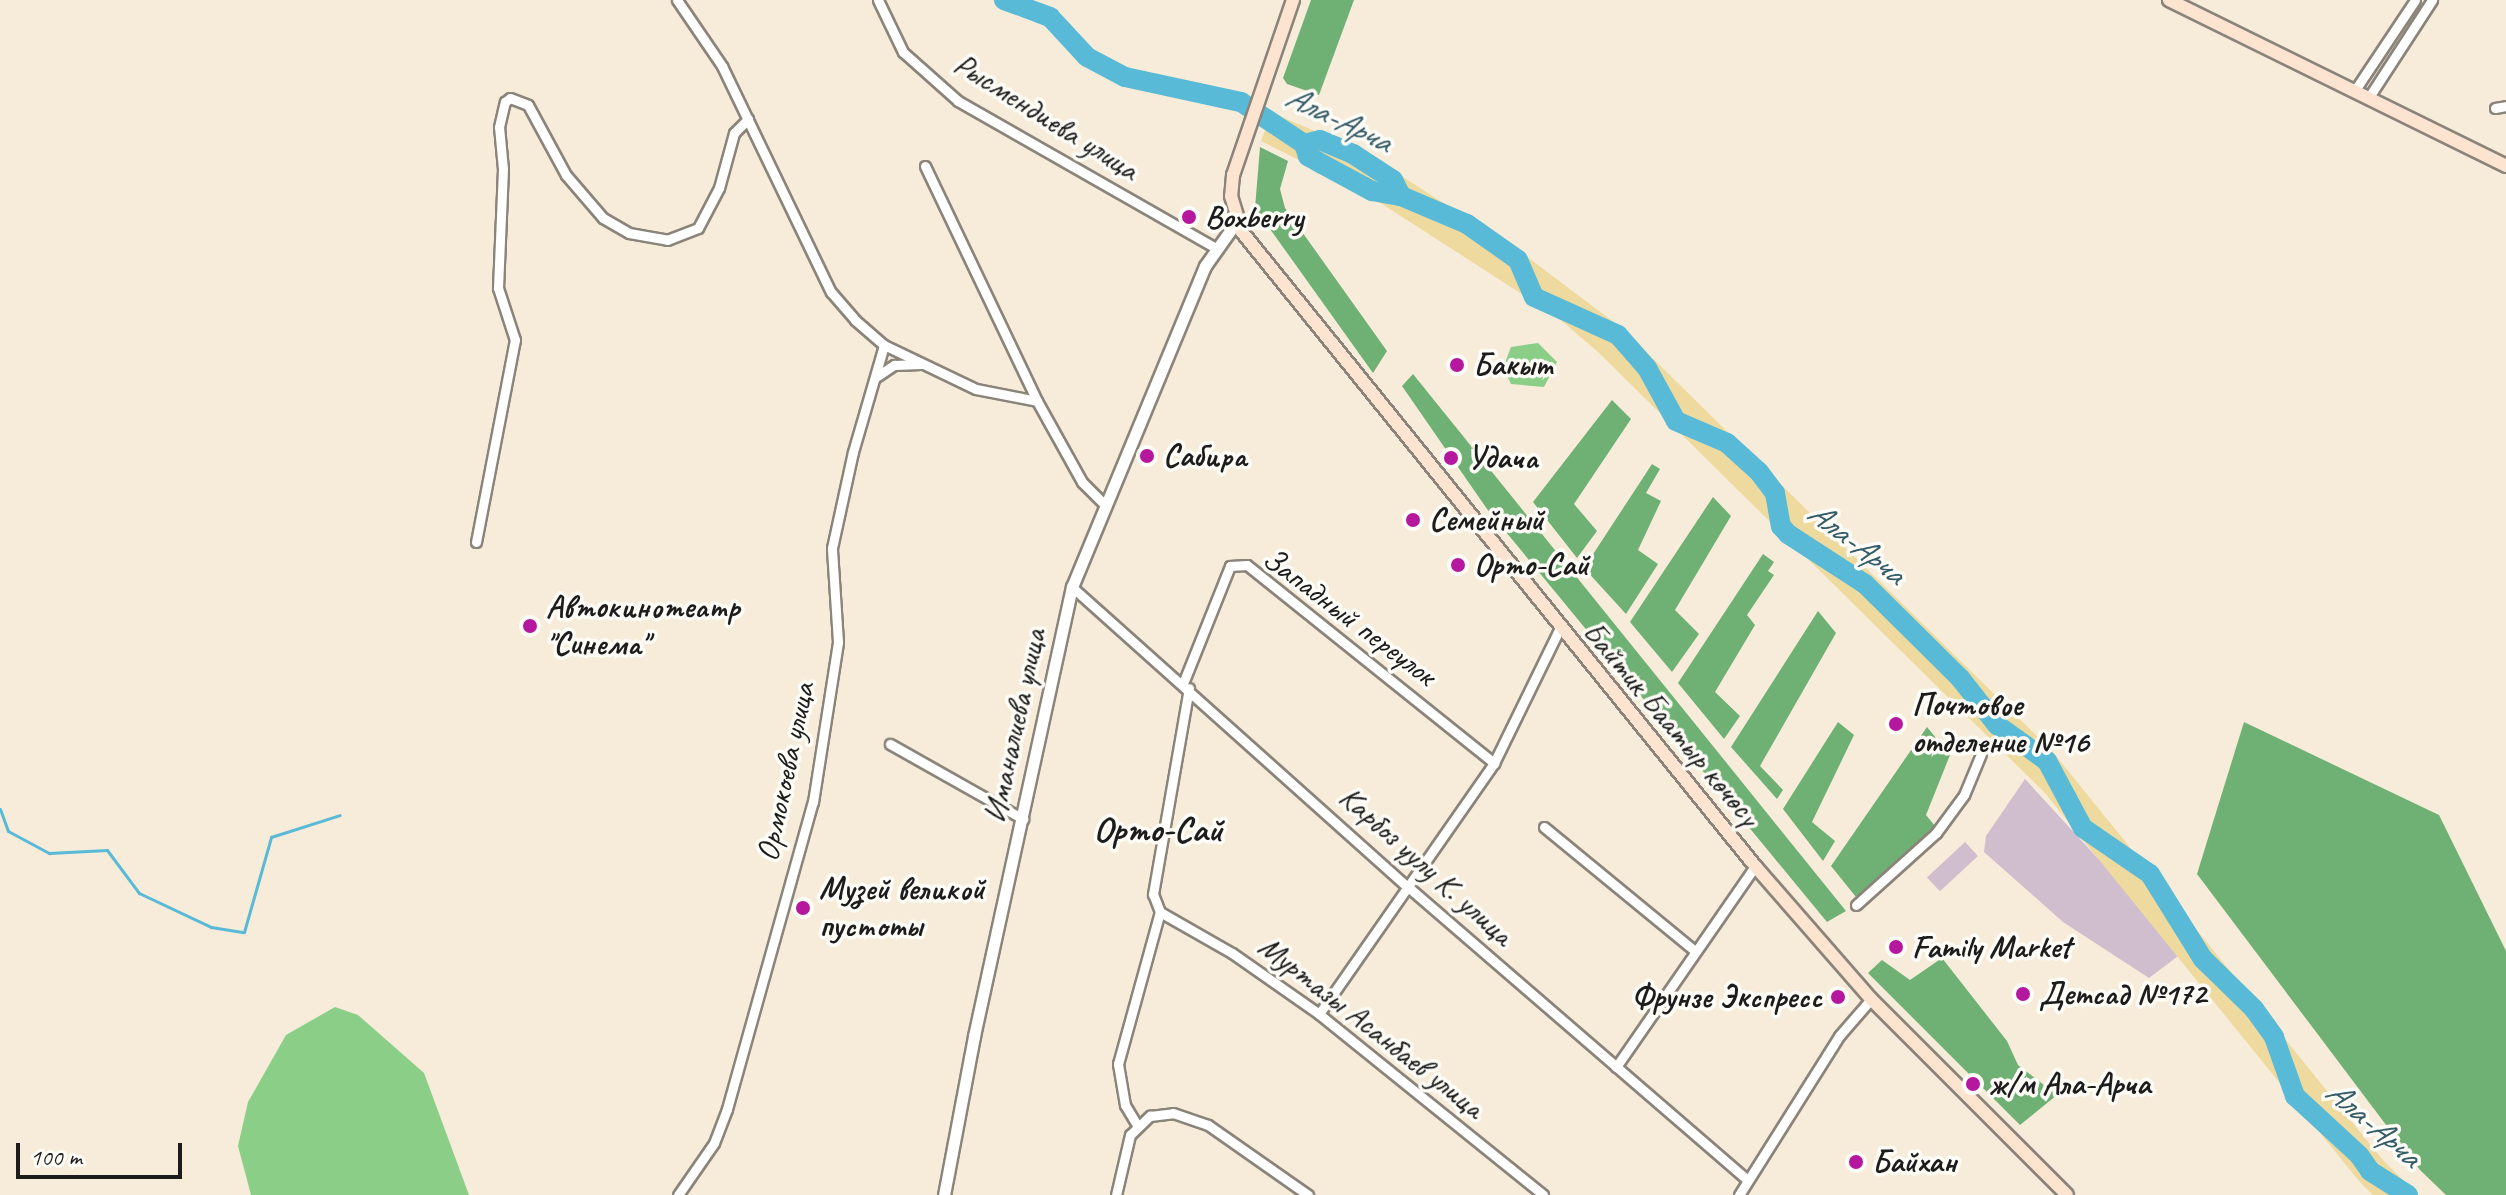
<!DOCTYPE html>
<html>
<head>
<meta charset="utf-8">
<style>
	body { margin:0 }
	#map { position:relative; width:2506px; height:1195px; overflow:hidden; background:#f7ecd9; font-family:Caveat,sans-serif }
	div>[style] { position:absolute }
	.industrial>* { inset:0; background:#d0bdcd; transform-origin:0 0 }
	.green>* { inset:0; background:#8ace87 }
	.forest>* { inset:0; background:#6fb174 }
	.sand>* { inset:0; background:#eeda9e }
	.stream>* { height:3px; margin:-1.5px; padding:0 1.5px; transform-origin:1.5px; border-radius:1.5px; background:#58bad7 }
	.river>* { height:20px; margin:-10px; padding:0 10px; transform-origin:10px; border-radius:10px; background:#58bad7 }
	.roads { filter:drop-shadow(2px 0 #8a847a) drop-shadow(-2px 0 #8a847a) drop-shadow(0 2px #8a847a) drop-shadow(0 -2px #8a847a) }
	.minor>* { height:9px; margin:-4.5px; padding:0 4.5px; transform-origin:4.5px; border-radius:4.5px; background:#fff }
	.tertiary>* { height:11px; margin:-5.5px; padding:0 5.5px; transform-origin:5.5px; border-radius:5.5px; background:#fff }
	.secondary>* { height:12px; margin:-6px; padding:0 6px; transform-origin:6px; border-radius:6px; background:#fde4d1 }
	.dots>* { width:22px; height:22px; translate:-50% -50%; box-sizing:border-box; border:4px solid #fdfcf7; border-radius:50% }
	span { translate:-50% -50%; white-space:nowrap; text-align:center; line-height:1.15; -webkit-text-stroke:7px #fdfcf7; paint-order:stroke }
	.street-label { font-size:32px; color:#1c1c1c }
	.poi-label { font-size:32px; color:#1c1c1c; font-weight:700 }
	.left { translate:0 -50%; text-align:left }
	.right { translate:-100% -50%; text-align:right }
	.water-label { font-size:34px; color:#345b67; font-style:italic }
	.quarter-label { font-size:36px; color:#1c1c1c; font-weight:700 }
	.scale { position:absolute; left:16px; top:1143px; width:166px; height:36px; box-sizing:border-box; border:4px solid #1c1c1c; border-top:0; padding-left:10px; font-size:24px; line-height:28px; white-space:nowrap; color:#1c1c1c; -webkit-text-stroke:6px #fdfcf7; paint-order:stroke }
</style>
</head>
<body>
<div id="map">
	<div class="industrial">
		<i style="clip-path:polygon(2025px 779px,2103px 864px,2178px 956px,2149px 978px,2063px 922px,1984px 852px,1986px 836px)"></i>
		<i style="left:1965px;top:842px;width:19px;height:52px;rotate:47deg"></i>
	</div>
	<div class="green">
		<i style="clip-path:polygon(1538px 343px,1557px 362px,1544px 387px,1511px 384px,1503px 368px,1511px 347px)"></i>
		<i style="clip-path:polygon(335px 1007px,358px 1015px,424px 1073px,469px 1195px,251px 1195px,238px 1146px,248px 1102px,286px 1035px)"></i>
	</div>
	<div class="forest">
		<i style="clip-path:polygon(1311px 0,1354px 0,1319px 95px,1287px 84px,1283px 78px)"></i>
		<i style="clip-path:polygon(1260px 147px,1288px 161px,1280px 189px,1285px 208px,1387px 351px,1373px 373px,1255px 208px)"></i>
		<i style="clip-path:polygon(1413px 374px,1846px 911px,1827px 922px,1487px 509px,1402px 386px)"></i>
		<i style="clip-path:polygon(1612px 400px,1631px 419px,1574px 504px,1597px 531px,1577px 558px,1533px 502px)"></i>
		<i style="clip-path:polygon(1652px 464px,1660px 469px,1646px 493px,1661px 501px,1638px 550px,1658px 564px,1626px 614px,1584px 568px)"></i>
		<i style="clip-path:polygon(1713px 497px,1731px 516px,1675px 610px,1699px 634px,1672px 672px,1630px 622px)"></i>
		<i style="clip-path:polygon(1763px 554px,1774px 562px,1768px 571px,1774px 575px,1747px 615px,1755px 625px,1715px 692px,1740px 716px,1724px 739px,1678px 683px)"></i>
		<i style="clip-path:polygon(1818px 611px,1836px 633px,1760px 766px,1783px 790px,1777px 799px,1731px 747px)"></i>
		<i style="clip-path:polygon(1838px 722px,1854px 735px,1812px 822px,1835px 841px,1823px 861px,1783px 809px)"></i>
		<i style="clip-path:polygon(2244px 722px,2439px 815px,2506px 951px,2506px 1195px,2446px 1195px,2420px 1170px,2197px 874px)"></i>
		<i style="clip-path:polygon(1927px 727px,1950px 755px,1926px 815px,1935px 826px,1856px 897px,1831px 866px)"></i>
		<i style="clip-path:polygon(1942px 958px,2007px 1041px,2018px 1065px,2057px 1095px,2020px 1125px,1868px 973px,1882px 960px,1910px 980px)"></i>
	</div>
	<div class="sand">
		<i style="clip-path:polygon(1272px 113px,1362px 151px,1522px 253px,1623px 329px,2052px 751px,2382px 1159px,2418px 1195px,2373px 1195px,2359px 1181px,2045px 793px,1598px 352px,1556px 316px,1365px 193px,1261px 141px)"></i>
	</div>
	<div class="stream">
		<i style="left:0;top:809px;width:23px;rotate:70deg"></i>
		<i style="left:8px;top:831px;width:47px;rotate:28.2deg"></i>
		<i style="left:49px;top:853px;width:58px;rotate:-3deg"></i>
		<i style="left:107px;top:850px;width:54px;rotate:53.3deg"></i>
		<i style="left:139px;top:893px;width:80px;rotate:25.3deg"></i>
		<i style="left:211px;top:927px;width:33px;rotate:9deg"></i>
		<i style="left:244px;top:932px;width:99px;rotate:-74.1deg"></i>
		<i style="left:271px;top:837px;width:72px;rotate:-17.7deg"></i>
	</div>
	<div class="river">
		<i style="left:1004px;top:0;width:49px;rotate:20.3deg"></i>
		<i style="left:1050px;top:17px;width:54px;rotate:47.2deg"></i>
		<i style="left:1087px;top:57px;width:43px;rotate:27.8deg"></i>
		<i style="left:1125px;top:77px;width:119px;rotate:12.2deg"></i>
		<i style="left:1241px;top:102px;width:76px;rotate:33.7deg"></i>
		<i style="left:1304px;top:144px;width:16px;rotate:-14deg"></i>
		<i style="left:1320px;top:140px;width:36px;rotate:23deg"></i>
		<i style="left:1353px;top:154px;width:48px;rotate:33deg"></i>
		<i style="left:1393px;top:180px;width:18px;rotate:63deg"></i>
		<i style="left:1401px;top:196px;width:72px;rotate:23deg"></i>
		<i style="left:1467px;top:224px;width:62px;rotate:35.2deg"></i>
		<i style="left:1518px;top:260px;width:40px;rotate:66.6deg"></i>
		<i style="left:1534px;top:297px;width:92px;rotate:24.3deg"></i>
		<i style="left:1618px;top:335px;width:44px;rotate:48.7deg"></i>
		<i style="left:1647px;top:368px;width:60px;rotate:61.3deg"></i>
		<i style="left:1676px;top:421px;width:56px;rotate:23.3deg"></i>
		<i style="left:1727px;top:443px;width:43px;rotate:42.2deg"></i>
		<i style="left:1759px;top:472px;width:26px;rotate:53deg"></i>
		<i style="left:1775px;top:493px;width:34px;rotate:80deg"></i>
		<i style="left:1781px;top:526px;width:11px;rotate:49deg"></i>
		<i style="left:1788px;top:534px;width:92px;rotate:33deg"></i>
		<i style="left:1865px;top:584px;width:134px;rotate:44.7deg"></i>
		<i style="left:1960px;top:678px;width:60px;rotate:51.8deg"></i>
		<i style="left:1997px;top:725px;width:62px;rotate:35.8deg"></i>
		<i style="left:2047px;top:761px;width:76px;rotate:61.8deg"></i>
		<i style="left:2083px;top:828px;width:81px;rotate:34.5deg"></i>
		<i style="left:2150px;top:874px;width:100px;rotate:58.1deg"></i>
		<i style="left:2203px;top:959px;width:71px;rotate:44.4deg"></i>
		<i style="left:2254px;top:1009px;width:34px;rotate:54deg"></i>
		<i style="left:2274px;top:1037px;width:63px;rotate:70.4deg"></i>
		<i style="left:2295px;top:1096px;width:87px;rotate:42.7deg"></i>
		<i style="left:2359px;top:1155px;width:19px;rotate:55deg"></i>
		<i style="left:2370px;top:1171px;width:45px;rotate:32.3deg"></i>
		<i style="left:1304px;top:144px;width:13px;rotate:72deg"></i>
		<i style="left:1308px;top:156px;width:16px;rotate:30deg"></i>
		<i style="left:1322px;top:164px;width:57px;rotate:28.4deg"></i>
		<i style="left:1372px;top:191px;width:29px;rotate:10deg"></i>
	</div>
	<div class="roads">
		<div class="minor">
			<i style="left:677px;top:0;width:80px;rotate:55.7deg"></i>
			<i style="left:722px;top:66px;width:251px;rotate:64.3deg"></i>
			<i style="left:831px;top:292px;width:37px;rotate:49deg"></i>
			<i style="left:855px;top:320px;width:38px;rotate:41deg"></i>
			<i style="left:884px;top:345px;width:102px;rotate:25.6deg"></i>
			<i style="left:976px;top:389px;width:62px;rotate:11.1deg"></i>
			<i style="left:1037px;top:401px;width:93px;rotate:60.9deg"></i>
			<i style="left:1082px;top:482px;width:31px;rotate:45deg"></i>
			<i style="left:878px;top:0;width:58px;rotate:64.3deg"></i>
			<i style="left:903px;top:52px;width:74px;rotate:41.7deg"></i>
			<i style="left:958px;top:101px;width:297px;rotate:29.7deg"></i>
			<i style="left:2355px;top:90px;width:108px;rotate:-56.3deg"></i>
			<i style="left:2369px;top:97px;width:116px;rotate:-57deg"></i>
			<i style="left:2495px;top:108px;width:11px;rotate:-10deg"></i>
			<i style="left:925px;top:166px;width:260px;rotate:64.5deg"></i>
			<i style="left:876px;top:377px;width:22px;rotate:-34deg"></i>
			<i style="left:894px;top:365px;width:27px;rotate:-2deg"></i>
			<i style="left:476px;top:542px;width:206px;rotate:-79.1deg"></i>
			<i style="left:515px;top:340px;width:55px;rotate:-108.1deg"></i>
			<i style="left:498px;top:288px;width:119px;rotate:-87.6deg"></i>
			<i style="left:503px;top:169px;width:42px;rotate:-95.4deg"></i>
			<i style="left:499px;top:127px;width:26px;rotate:-77deg"></i>
			<i style="left:505px;top:102px;width:6px;rotate:-39deg"></i>
			<i style="left:510px;top:98px;width:19px;rotate:21deg"></i>
			<i style="left:528px;top:105px;width:80px;rotate:61.5deg"></i>
			<i style="left:566px;top:175px;width:57px;rotate:49.3deg"></i>
			<i style="left:603px;top:218px;width:30px;rotate:30deg"></i>
			<i style="left:629px;top:233px;width:39px;rotate:10deg"></i>
			<i style="left:667px;top:240px;width:33px;rotate:-21deg"></i>
			<i style="left:698px;top:228px;width:45px;rotate:-62.3deg"></i>
			<i style="left:719px;top:188px;width:57px;rotate:-74.7deg"></i>
			<i style="left:734px;top:133px;width:20px;rotate:-45deg"></i>
			<i style="left:1072px;top:587px;width:449px;rotate:41.8deg"></i>
			<i style="left:1407px;top:886px;width:450px;rotate:40.8deg"></i>
			<i style="left:1184px;top:681px;width:124px;rotate:-68.2deg"></i>
			<i style="left:1230px;top:566px;width:17px;rotate:-3deg"></i>
			<i style="left:1247px;top:565px;width:317px;rotate:38.7deg"></i>
			<i style="left:890px;top:744px;width:153px;rotate:29.4deg"></i>
			<i style="left:1544px;top:827px;width:194px;rotate:39.4deg"></i>
			<i style="left:1856px;top:905px;width:108px;rotate:-42deg"></i>
			<i style="left:1936px;top:833px;width:47px;rotate:-53.6deg"></i>
			<i style="left:1964px;top:795px;width:44px;rotate:-67.5deg"></i>
			<i style="left:1160px;top:912px;width:83px;rotate:29.7deg"></i>
			<i style="left:1232px;top:953px;width:106px;rotate:35deg"></i>
			<i style="left:1319px;top:1014px;width:288px;rotate:38.9deg"></i>
			<i style="left:1160px;top:912px;width:19px;rotate:-111deg"></i>
			<i style="left:1153px;top:894px;width:209px;rotate:-80.1deg"></i>
			<i style="left:1319px;top:1014px;width:306px;rotate:-55.1deg"></i>
			<i style="left:1494px;top:763px;width:148px;rotate:-64deg"></i>
			<i style="left:1616px;top:1067px;width:244px;rotate:-55.3deg"></i>
			<i style="left:1137px;top:1125px;width:23px;rotate:-121deg"></i>
			<i style="left:1125px;top:1105px;width:42px;rotate:-99.7deg"></i>
			<i style="left:1118px;top:1064px;width:158px;rotate:-74.6deg"></i>
			<i style="left:678px;top:1195px;width:63px;rotate:-55.3deg"></i>
			<i style="left:714px;top:1143px;width:36px;rotate:-69deg"></i>
			<i style="left:727px;top:1109px;width:319px;rotate:-74.4deg"></i>
			<i style="left:813px;top:802px;width:162px;rotate:-81.1deg"></i>
			<i style="left:838px;top:642px;width:94px;rotate:-93.7deg"></i>
			<i style="left:832px;top:548px;width:98px;rotate:-77.7deg"></i>
			<i style="left:853px;top:452px;width:111px;rotate:-73.8deg"></i>
			<i style="left:1116px;top:1195px;width:62px;rotate:-76.9deg"></i>
			<i style="left:1130px;top:1135px;width:28px;rotate:-44deg"></i>
			<i style="left:1150px;top:1116px;width:23px;rotate:-7deg"></i>
			<i style="left:1173px;top:1113px;width:37px;rotate:19deg"></i>
			<i style="left:1208px;top:1125px;width:122px;rotate:35deg"></i>
			<i style="left:1739px;top:1195px;width:188px;rotate:-57.8deg"></i>
			<i style="left:1839px;top:1036px;width:49px;rotate:-49.1deg"></i>
		</div>
		<div class="tertiary">
			<i style="left:944px;top:1195px;width:162px;rotate:-79.3deg"></i>
			<i style="left:974px;top:1036px;width:460px;rotate:-77.7deg"></i>
			<i style="left:1072px;top:587px;width:347px;rotate:-67.5deg"></i>
			<i style="left:1205px;top:266px;width:55px;rotate:-54.6deg"></i>
		</div>
		<div class="secondary">
			<i style="left:1293px;top:0;width:185px;rotate:108.9deg"></i>
			<i style="left:1233px;top:175px;width:21px;rotate:95deg"></i>
			<i style="left:1231px;top:196px;width:38px;rotate:73deg"></i>
			<i style="left:1242px;top:232px;width:816px;rotate:51.02deg"></i>
			<i style="left:1755px;top:866px;width:176px;rotate:48.9deg"></i>
			<i style="left:1871px;top:999px;width:277px;rotate:45deg"></i>
			<i style="left:2169px;top:0;width:376px;rotate:26.2deg"></i>
		</div>
	</div>
	<div class="dots">
		<i style="left:1189px;top:217px;background:#b5179e"></i>
		<i style="left:1457px;top:365px;background:#b5179e"></i>
		<i style="left:1147px;top:456px;background:#b5179e"></i>
		<i style="left:1451px;top:458px;background:#b5179e"></i>
		<i style="left:1413px;top:520px;background:#b5179e"></i>
		<i style="left:1458px;top:565px;background:#b5179e"></i>
		<i style="left:530px;top:626px;background:#b5179e"></i>
		<i style="left:1896px;top:724px;background:#b5179e"></i>
		<i style="left:803px;top:908px;background:#b5179e"></i>
		<i style="left:1896px;top:947px;background:#b5179e"></i>
		<i style="left:2023px;top:994px;background:#b5179e"></i>
		<i style="left:1838px;top:997px;background:#b5179e"></i>
		<i style="left:1973px;top:1084px;background:#b5179e"></i>
		<i style="left:1856px;top:1162px;background:#b5179e"></i>
	</div>
	<div class="street-label">
		<span style="left:1046px;top:117px;rotate:32deg">Рысмендиева улица</span>
		<span style="left:1349px;top:617px;rotate:37deg">Западный переулок</span>
		<span style="left:1671px;top:724px;rotate:50deg">Байтик Баатыр көчөсү</span>
		<span style="left:1015px;top:726px;rotate:-78deg">Иманалиева улица</span>
		<span style="left:786px;top:772px;rotate:-78deg">Ормокоева улица</span>
		<span style="left:1426px;top:866px;rotate:42deg">Карбоз уулу К. улица</span>
		<span style="left:1371px;top:1027px;rotate:38deg">Муртазы Асанбаев улица</span>
	</div>
	<div class="poi-label">
		<span class="left" style="left:1205px;top:217px">Boxberry</span>
		<span class="left" style="left:1473px;top:365px">Бакыт</span>
		<span class="left" style="left:1163px;top:456px">Сабира</span>
		<span class="left" style="left:1467px;top:458px">Удача</span>
		<span class="left" style="left:1429px;top:520px">Семейный</span>
		<span class="left" style="left:1474px;top:565px">Орто-Сай</span>
		<span class="left" style="left:546px;top:626px">Автокинотеатр<br>"Синема"</span>
		<span class="left" style="left:1912px;top:724px">Почтовое<br>отделение №16</span>
		<span class="left" style="left:819px;top:908px">Музей великой<br>пустоты</span>
		<span class="left" style="left:1912px;top:947px">Family Market</span>
		<span class="left" style="left:2039px;top:994px">Детсад №172</span>
		<span class="right" style="left:1822px;top:997px">Фрунзе Экспресс</span>
		<span class="left" style="left:1989px;top:1084px">ж/м Ала-Арча</span>
		<span class="left" style="left:1872px;top:1162px">Байхан</span>
	</div>
	<div class="water-label">
		<span style="left:1339px;top:118px;rotate:26deg">Ала-Арча</span>
		<span style="left:1857px;top:542px;rotate:38deg">Ала-Арча</span>
		<span style="left:2374px;top:1123px;rotate:41deg">Ала-Арча</span>
	</div>
	<div class="quarter-label">
		<span style="left:1158px;top:830px">Орто-Сай</span>
	</div>
	<div class="scale">100 m</div>
</div>
</body>
</html>
